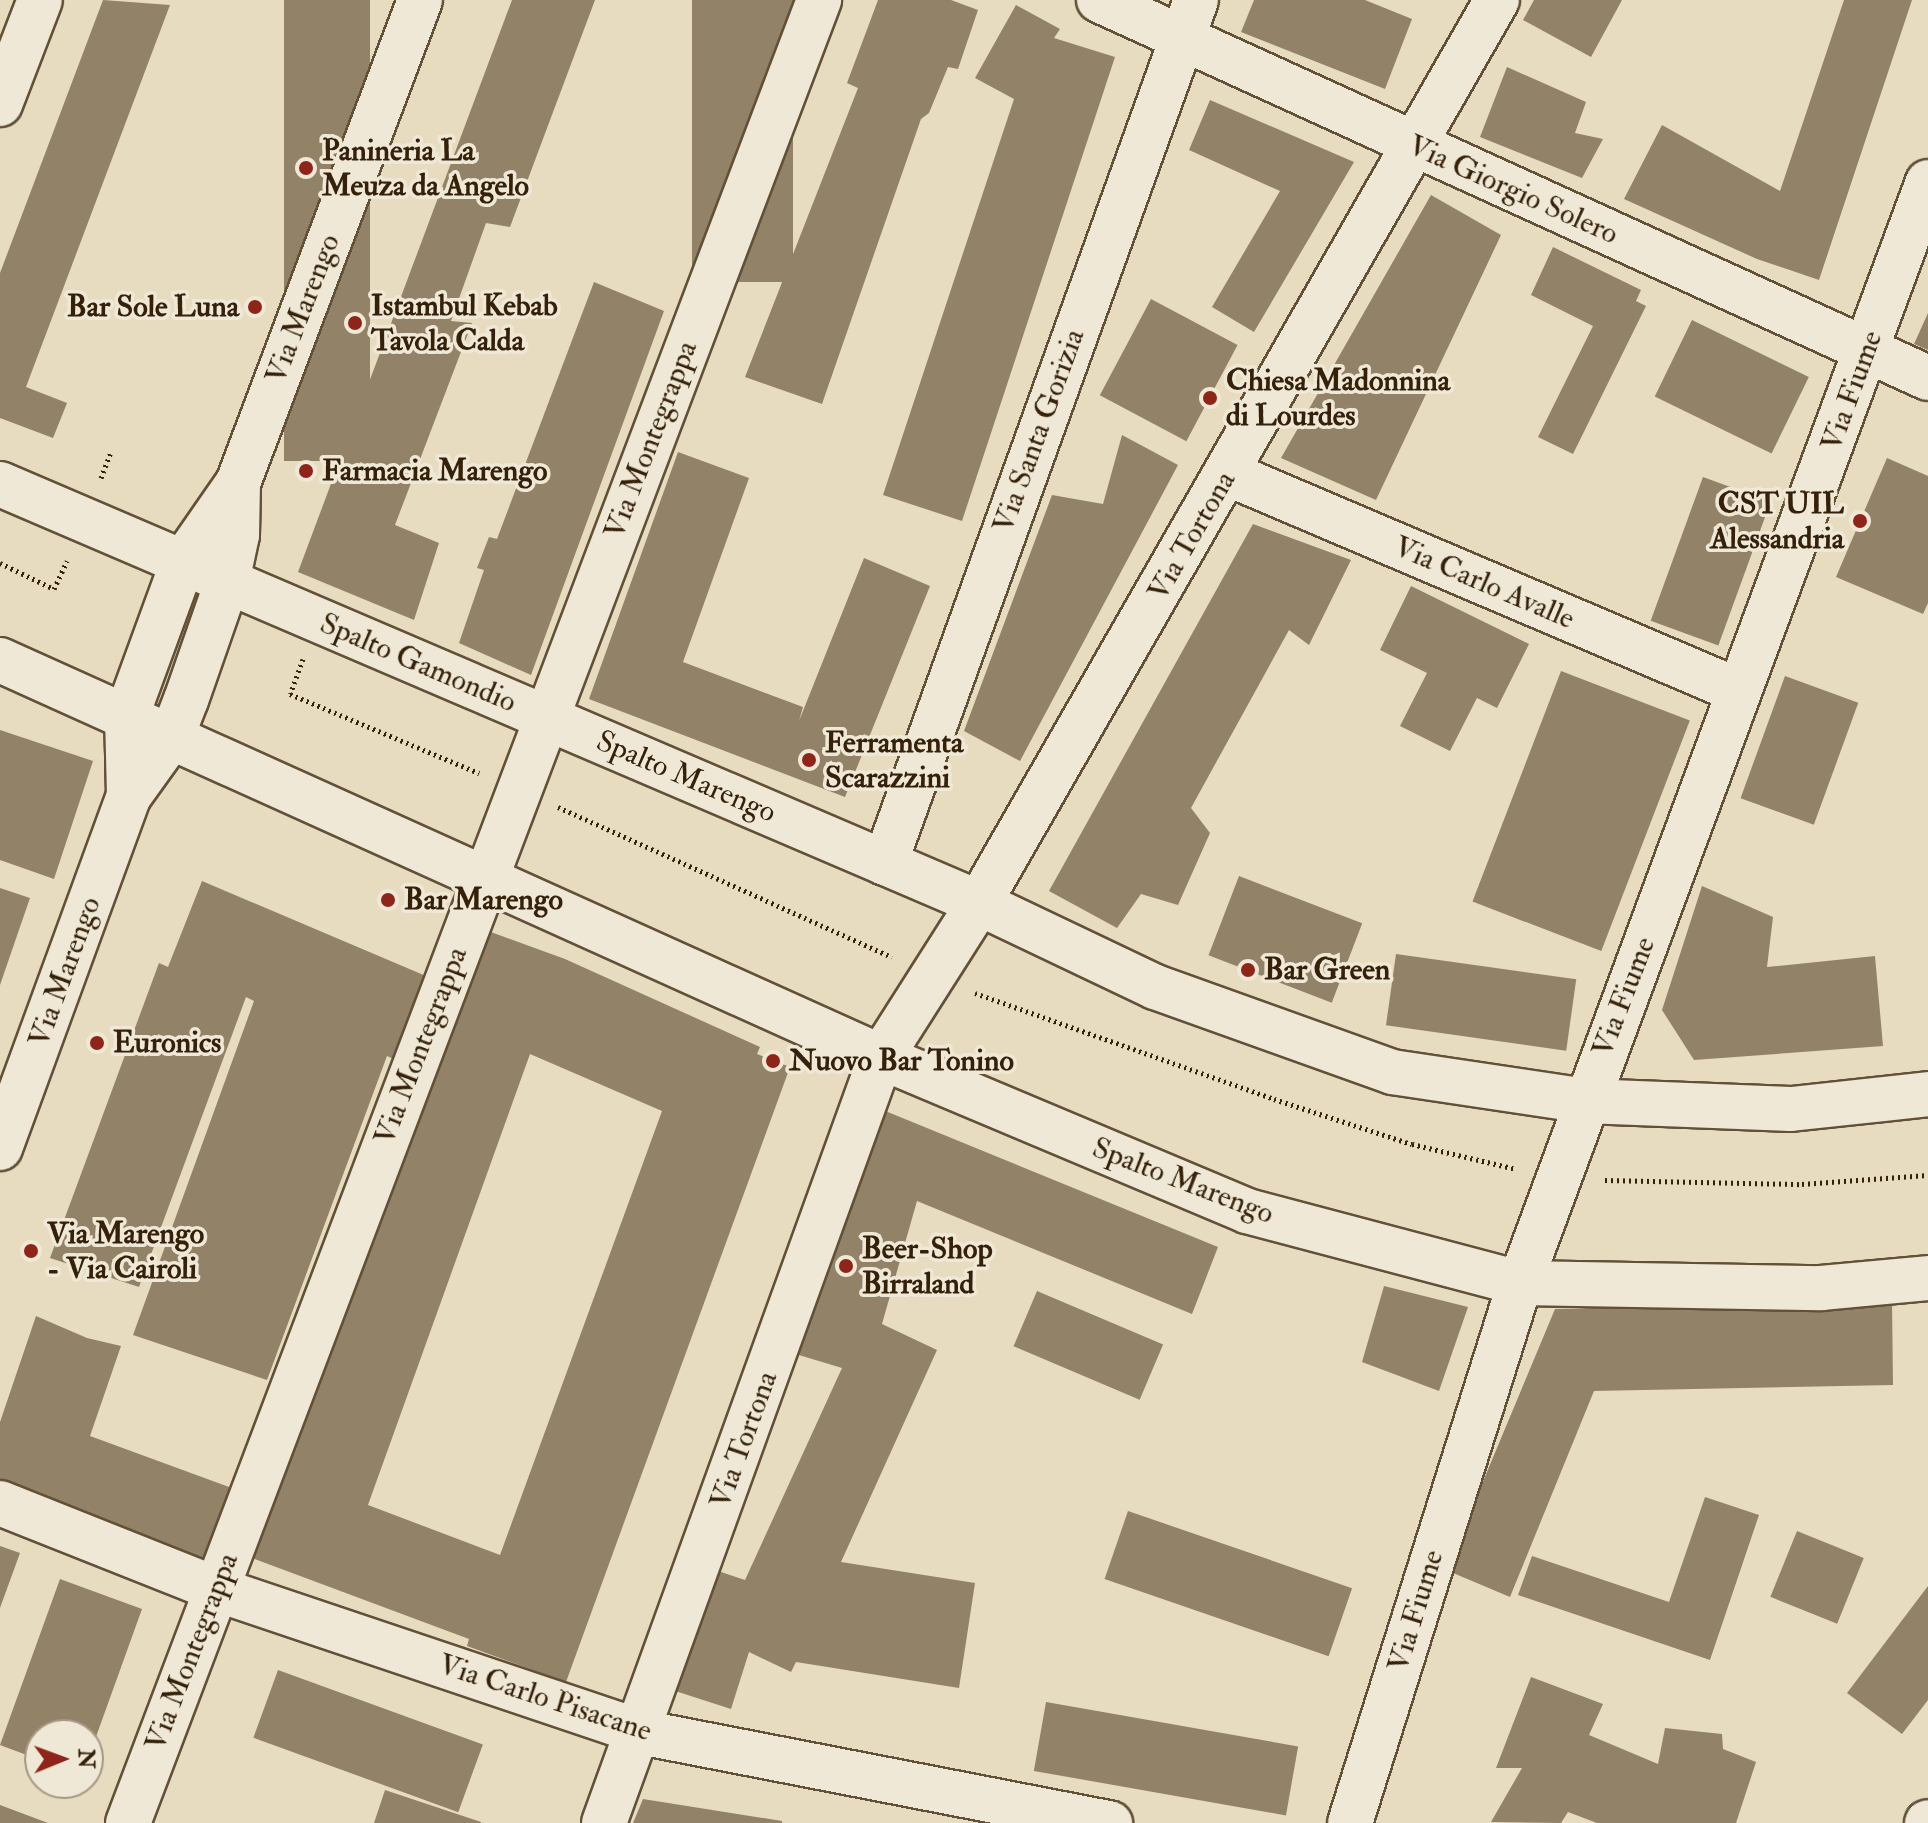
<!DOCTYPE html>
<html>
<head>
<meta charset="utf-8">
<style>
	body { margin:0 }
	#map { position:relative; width:1928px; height:1823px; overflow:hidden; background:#e7dcc0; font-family:"IM FELL Double Pica",serif }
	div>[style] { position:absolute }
	.building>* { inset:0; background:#928268; transform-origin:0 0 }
	.path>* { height:5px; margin-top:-2.5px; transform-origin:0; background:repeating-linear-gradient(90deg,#352109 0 2px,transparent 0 6px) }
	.roads { filter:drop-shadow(2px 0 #625037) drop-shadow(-2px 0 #625037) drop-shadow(0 2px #625037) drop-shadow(0 -2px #625037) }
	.minor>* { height:44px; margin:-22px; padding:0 22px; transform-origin:22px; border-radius:22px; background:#efe8d6 }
	.tertiary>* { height:44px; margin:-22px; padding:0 22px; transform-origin:22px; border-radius:22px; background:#efe8d6 }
	.secondary>* { height:44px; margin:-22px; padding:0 22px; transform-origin:22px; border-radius:22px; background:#efe8d6 }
	.dots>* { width:22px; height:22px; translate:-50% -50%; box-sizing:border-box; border:4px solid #efe8d6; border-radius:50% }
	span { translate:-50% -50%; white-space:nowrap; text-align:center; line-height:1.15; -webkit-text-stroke:7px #efe8d6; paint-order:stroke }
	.poi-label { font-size:30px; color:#352109; font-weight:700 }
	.left { translate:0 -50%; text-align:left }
	.right { translate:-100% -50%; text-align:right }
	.street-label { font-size:30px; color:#352109 }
	.north { position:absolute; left:24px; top:1719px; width:80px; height:80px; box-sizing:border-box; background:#efe8d6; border:2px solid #a59884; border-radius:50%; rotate:89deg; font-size:22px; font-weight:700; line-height:32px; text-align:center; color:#352109 }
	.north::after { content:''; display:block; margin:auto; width:28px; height:36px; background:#8f2418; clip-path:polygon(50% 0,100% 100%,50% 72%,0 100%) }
</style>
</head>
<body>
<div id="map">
	<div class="building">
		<i style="clip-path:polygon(103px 0,170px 5px,26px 387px,67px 403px,53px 438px,0 418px,0 273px)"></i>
		<i style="left:284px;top:0;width:86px;height:461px"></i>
		<i style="clip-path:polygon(512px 0,595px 0,510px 227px,486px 223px,451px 321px,472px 323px,395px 525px,439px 543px,414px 620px,298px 572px)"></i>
		<i style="left:692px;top:0;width:101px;height:282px"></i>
		<i style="clip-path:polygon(878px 0,951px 0,978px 10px,958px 69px,948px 67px,929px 113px,921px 119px,822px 404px,745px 377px,858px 88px,847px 83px)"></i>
		<i style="clip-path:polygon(1254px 0,1365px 0,1412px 19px,1385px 89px,1241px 32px)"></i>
		<i style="clip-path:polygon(1534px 0,1622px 0,1591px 57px,1523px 20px)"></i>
		<i style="clip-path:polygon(1844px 0,1912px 0,1819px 280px,1757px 259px,1624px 199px,1662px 125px,1780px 191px)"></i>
		<i style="clip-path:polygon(1016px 5px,1060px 29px,1054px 38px,1115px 57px,962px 521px,883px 495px,1014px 99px,975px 78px)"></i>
		<i style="clip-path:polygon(1507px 67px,1586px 102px,1575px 133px,1603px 139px,1582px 178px,1480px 137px)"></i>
		<i style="clip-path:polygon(1210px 100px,1354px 162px,1254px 332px,1212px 307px,1280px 191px,1189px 150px)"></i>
		<i style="clip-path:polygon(1431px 195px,1501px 235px,1376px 500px,1281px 458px)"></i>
		<i style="clip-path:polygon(1553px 247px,1641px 290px,1636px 301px,1646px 306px,1573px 454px,1538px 437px,1593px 326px,1531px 295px)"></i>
		<i style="clip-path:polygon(594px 282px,664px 311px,531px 675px,459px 643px,484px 570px,477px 568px,489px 537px,497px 539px)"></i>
		<i style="left:1151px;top:299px;width:98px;height:109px;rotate:28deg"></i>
		<i style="clip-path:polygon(1928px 313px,1928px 350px,1914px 344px)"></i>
		<i style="left:1692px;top:320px;width:130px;height:85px;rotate:26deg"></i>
		<i style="clip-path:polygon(1122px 435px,1178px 465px,1020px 761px,964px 731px,1052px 495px,1103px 504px)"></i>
		<i style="clip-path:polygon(678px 452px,749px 478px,683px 662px,803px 707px,799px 721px,864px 558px,930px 586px,845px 797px,589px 699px)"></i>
		<i style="clip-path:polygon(1887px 458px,1928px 476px,1928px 603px,1923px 614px,1836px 577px)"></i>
		<i style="left:1703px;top:477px;width:72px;height:153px;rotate:20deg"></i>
		<i style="clip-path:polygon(1253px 524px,1351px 560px,1309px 645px,1289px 630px,1191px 808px,1210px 833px,1178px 905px,1141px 894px,1117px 928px,1049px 891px)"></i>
		<i style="clip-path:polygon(1411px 586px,1529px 644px,1497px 708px,1477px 698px,1450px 751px,1400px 726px,1427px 673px,1380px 650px)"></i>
		<i style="left:1561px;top:671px;width:138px;height:247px;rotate:21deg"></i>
		<i style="left:1785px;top:676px;width:78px;height:130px;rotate:20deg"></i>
		<i style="clip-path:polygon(0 730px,93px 761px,54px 879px,0 860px)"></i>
		<i style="left:1239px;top:876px;width:132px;height:85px;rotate:21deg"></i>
		<i style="clip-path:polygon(202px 881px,433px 979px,402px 1063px,387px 1056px,267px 1380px,133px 1335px,254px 1001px,246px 997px,139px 1287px,50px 1258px,159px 963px,168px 967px)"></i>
		<i style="clip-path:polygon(1702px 886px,1773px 917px,1767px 967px,1875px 956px,1883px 1046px,1694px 1060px,1662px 1010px)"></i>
		<i style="clip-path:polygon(0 888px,30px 898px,0 985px)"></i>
		<i style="clip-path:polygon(evenodd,477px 927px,565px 959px,760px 1047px,757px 1054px,790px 1067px,566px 1682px,467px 1646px,469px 1639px,249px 1557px,477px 927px,530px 1054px,662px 1111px,500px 1555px,368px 1505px,530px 1054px)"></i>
		<i style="left:1396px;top:954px;width:182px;height:72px;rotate:8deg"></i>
		<i style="clip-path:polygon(878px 1108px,1218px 1247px,1192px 1314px,917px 1201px,882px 1324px,937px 1350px,841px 1562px,975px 1583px,959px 1688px,796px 1662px,791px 1672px,749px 1652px,731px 1709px,669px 1689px,709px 1568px,745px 1580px,842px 1368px,789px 1352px)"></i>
		<i style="clip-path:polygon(1384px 1286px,1468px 1307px,1439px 1391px,1362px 1362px)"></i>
		<i style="left:1037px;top:1291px;width:137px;height:60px;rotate:23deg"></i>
		<i style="clip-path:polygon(1892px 1301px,1893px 1385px,1594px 1391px,1510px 1597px,1446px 1570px,1555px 1309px)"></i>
		<i style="clip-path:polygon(36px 1316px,87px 1338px,121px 1346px,90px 1436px,240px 1491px,211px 1572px,0 1499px,0 1422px)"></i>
		<i style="clip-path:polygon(1705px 1497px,1759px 1515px,1710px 1660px,1518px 1595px,1532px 1556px,1669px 1602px)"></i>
		<i style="left:1128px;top:1511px;width:237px;height:72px;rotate:19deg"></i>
		<i style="left:1797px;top:1531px;width:72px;height:71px;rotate:22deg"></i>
		<i style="clip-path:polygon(0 1546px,20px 1553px,0 1608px)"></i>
		<i style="clip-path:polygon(60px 1579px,142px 1609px,88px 1759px,88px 1735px,40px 1735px,40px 1760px,0 1745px)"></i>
		<i style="clip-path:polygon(1928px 1586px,1928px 1700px,1902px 1734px,1847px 1693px)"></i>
		<i style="left:278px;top:1670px;width:218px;height:72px;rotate:20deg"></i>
		<i style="clip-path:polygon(1531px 1677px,1603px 1704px,1589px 1735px,1658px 1764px,1665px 1728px,1722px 1734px,1723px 1749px,1756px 1762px,1736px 1823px,1597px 1823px,1568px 1812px,1561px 1823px,1491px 1822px,1522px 1768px,1496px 1768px)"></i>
		<i style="left:1046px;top:1702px;width:256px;height:70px;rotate:10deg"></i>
		<i style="clip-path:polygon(385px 1790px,481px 1822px,481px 1823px,374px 1823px)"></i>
		<i style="clip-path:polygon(643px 1799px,782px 1821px,782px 1823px,633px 1823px)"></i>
		<i style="clip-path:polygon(0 1805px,48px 1823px,0 1823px)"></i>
	</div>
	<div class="path">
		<i style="left:101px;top:478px;width:26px;rotate:-69deg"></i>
		<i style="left:0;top:563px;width:60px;rotate:25.7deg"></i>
		<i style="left:54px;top:589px;width:31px;rotate:-65deg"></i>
		<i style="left:303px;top:659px;width:37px;rotate:110deg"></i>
		<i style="left:290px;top:694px;width:205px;rotate:22.7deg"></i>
		<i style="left:558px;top:807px;width:366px;rotate:24.2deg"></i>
		<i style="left:975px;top:993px;width:317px;rotate:19.5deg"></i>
		<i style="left:1274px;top:1099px;width:145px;rotate:18.1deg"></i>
		<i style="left:1412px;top:1144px;width:107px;rotate:13.5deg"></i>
		<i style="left:1605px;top:1180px;width:197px;rotate:1.2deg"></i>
		<i style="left:1802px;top:1184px;width:126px;rotate:-4.1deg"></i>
	</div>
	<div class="roads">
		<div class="minor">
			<i style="left:1099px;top:0;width:911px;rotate:24.51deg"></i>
			<i style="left:0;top:104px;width:111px;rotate:-69deg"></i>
			<i style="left:1229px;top:474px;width:554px;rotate:23.05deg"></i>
			<i style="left:885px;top:863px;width:917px;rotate:-70.18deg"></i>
			<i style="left:0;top:1503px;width:232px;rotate:21.7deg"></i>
			<i style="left:216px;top:1589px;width:447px;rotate:18.6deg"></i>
			<i style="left:640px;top:1732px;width:479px;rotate:11deg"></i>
			<i style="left:128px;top:1823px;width:1950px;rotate:-69.24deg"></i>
			<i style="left:604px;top:1823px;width:815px;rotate:-70.12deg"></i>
			<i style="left:881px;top:1057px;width:183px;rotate:-57.5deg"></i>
			<i style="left:979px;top:903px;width:1041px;rotate:-60.16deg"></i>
			<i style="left:1350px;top:1823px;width:566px;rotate:-72.53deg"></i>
			<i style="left:1520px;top:1283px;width:1174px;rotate:-69.67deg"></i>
		</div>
		<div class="tertiary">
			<i style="left:0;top:484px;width:1065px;rotate:23.17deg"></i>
			<i style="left:979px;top:903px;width:195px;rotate:25.5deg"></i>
			<i style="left:1155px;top:987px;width:252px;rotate:19.7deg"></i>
			<i style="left:1392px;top:1072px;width:195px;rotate:8.5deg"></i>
			<i style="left:1585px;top:1101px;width:206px;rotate:2.2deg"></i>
			<i style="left:1791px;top:1109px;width:138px;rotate:-6.2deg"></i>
			<i style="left:0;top:660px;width:966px;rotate:24.26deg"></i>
			<i style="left:881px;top:1057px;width:397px;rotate:22.8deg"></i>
			<i style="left:1247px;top:1211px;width:282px;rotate:14.8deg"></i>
			<i style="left:1520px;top:1283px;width:301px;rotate:1deg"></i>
			<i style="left:1821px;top:1288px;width:107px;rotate:-5.3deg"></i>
			<i style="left:129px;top:796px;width:81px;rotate:-91.4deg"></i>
			<i style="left:127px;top:715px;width:163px;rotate:-69.9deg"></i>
			<i style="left:183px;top:562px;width:96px;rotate:-55.2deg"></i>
			<i style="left:238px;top:483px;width:516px;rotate:-69.35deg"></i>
			<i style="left:0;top:1148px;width:375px;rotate:-69.9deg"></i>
			<i style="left:129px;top:796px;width:74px;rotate:-54.4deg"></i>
			<i style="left:172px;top:736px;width:39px;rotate:-69deg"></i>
			<i style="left:186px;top:700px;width:125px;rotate:-70.8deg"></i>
			<i style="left:227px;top:582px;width:48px;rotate:-78deg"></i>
			<i style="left:237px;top:535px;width:52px;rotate:-88.9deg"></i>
		</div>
		<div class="secondary">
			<i style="left:1927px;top:1823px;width:1px;rotate:-45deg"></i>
		</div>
	</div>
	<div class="dots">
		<i style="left:306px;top:168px;background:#8f2418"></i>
		<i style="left:255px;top:307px;background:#8f2418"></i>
		<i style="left:355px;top:323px;background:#8f2418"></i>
		<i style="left:1210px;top:398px;background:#8f2418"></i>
		<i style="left:306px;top:471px;background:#8f2418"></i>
		<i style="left:1860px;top:521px;background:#8f2418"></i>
		<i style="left:809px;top:760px;background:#8f2418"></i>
		<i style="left:388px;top:900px;background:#8f2418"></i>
		<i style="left:1248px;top:970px;background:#8f2418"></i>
		<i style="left:97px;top:1043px;background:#8f2418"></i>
		<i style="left:773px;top:1061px;background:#8f2418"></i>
		<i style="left:31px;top:1251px;background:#8f2418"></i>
		<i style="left:846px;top:1266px;background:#8f2418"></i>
	</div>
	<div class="poi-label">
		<span class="left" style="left:322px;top:168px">Panineria La<br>Meuza da Angelo</span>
		<span class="left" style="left:371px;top:323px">Istambul Kebab<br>Tavola Calda</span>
		<span class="right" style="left:239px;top:307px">Bar Sole Luna</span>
		<span class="left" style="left:1226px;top:398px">Chiesa Madonnina<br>di Lourdes</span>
		<span class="left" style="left:322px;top:471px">Farmacia Marengo</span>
		<span class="right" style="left:1844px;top:521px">CST UIL<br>Alessandria</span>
		<span class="left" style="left:825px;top:760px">Ferramenta<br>Scarazzini</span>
		<span class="left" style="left:404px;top:900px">Bar Marengo</span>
		<span class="left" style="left:1264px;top:970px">Bar Green</span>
		<span class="left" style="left:113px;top:1043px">Euronics</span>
		<span class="left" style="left:789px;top:1061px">Nuovo Bar Tonino</span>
		<span class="left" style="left:47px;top:1251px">Via Marengo<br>- Via Cairoli</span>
		<span class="left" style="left:862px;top:1266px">Beer-Shop<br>Birraland</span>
	</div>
	<div class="street-label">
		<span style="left:1513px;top:190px;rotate:24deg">Via Giorgio Solero</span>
		<span style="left:303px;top:309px;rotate:-69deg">Via Marengo</span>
		<span style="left:1852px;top:391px;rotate:-70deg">Via Fiume</span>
		<span style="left:1039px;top:431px;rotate:-70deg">Via Santa Gorizia</span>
		<span style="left:651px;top:440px;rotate:-69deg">Via Montegrappa</span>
		<span style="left:1192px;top:536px;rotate:-60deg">Via Tortona</span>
		<span style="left:1484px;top:583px;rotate:23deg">Via Carlo Avalle</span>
		<span style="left:418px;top:663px;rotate:23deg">Spalto Gamondio</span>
		<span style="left:686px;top:777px;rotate:23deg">Spalto Marengo</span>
		<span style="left:65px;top:972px;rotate:-70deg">Via Marengo</span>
		<span style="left:1624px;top:997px;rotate:-69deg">Via Fiume</span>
		<span style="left:421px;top:1046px;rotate:-69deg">Via Montegrappa</span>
		<span style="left:1183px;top:1181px;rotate:21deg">Spalto Marengo</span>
		<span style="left:744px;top:1440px;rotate:-70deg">Via Tortona</span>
		<span style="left:1416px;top:1611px;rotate:-73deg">Via Fiume</span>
		<span style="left:192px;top:1652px;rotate:-69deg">Via Montegrappa</span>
		<span style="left:545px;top:1698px;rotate:18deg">Via Carlo Pisacane</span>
	</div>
	<div class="north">N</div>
</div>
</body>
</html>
